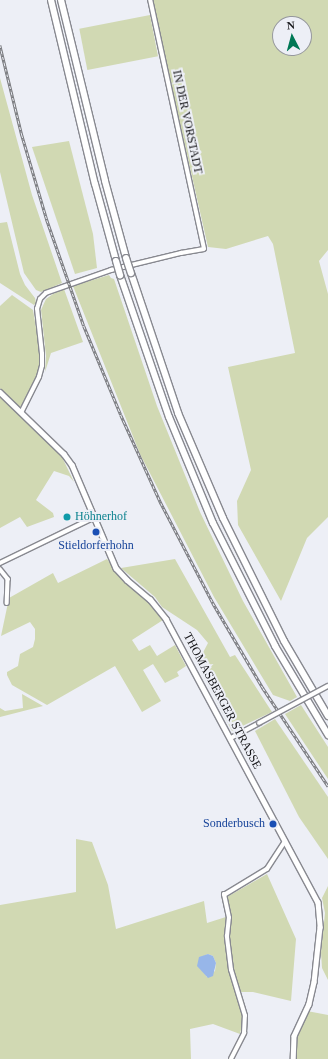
<!DOCTYPE html>
<html>
<head>
<meta charset="utf-8">
<style>
	body { margin:0 }
	#map { position:relative; width:328px; height:1059px; overflow:hidden; background:#edeff6; font-family:"Times New Roman",serif }
	div>[style] { position:absolute }
	.green>* { inset:0; background:#d1d9b3; transform-origin:0 0 }
	.water>* { inset:0; background:#97b6e9 }
	.stream>* { height:1px; margin:-0.5px; padding:0 0.5px; transform-origin:0.5px; border-radius:0.5px; background:#97b6e9 }
	.roads { filter:drop-shadow(1px 0 #888990) drop-shadow(-1px 0 #888990) drop-shadow(0 1px #888990) drop-shadow(0 -1px #888990) }
	.minor>* { height:3.5px; margin:-1.75px; padding:0 1.75px; transform-origin:1.75px; border-radius:1.75px; background:#fff }
	.secondary>* { height:4.5px; margin:-2.25px; padding:0 2.25px; transform-origin:2.25px; border-radius:2.25px; background:#fff }
	.motorway>* { height:6px; margin:-3px; padding:0 3px; transform-origin:3px; border-radius:3px; background:#fff }
	.rail>* { height:2.5px; margin-top:-1.25px; transform-origin:0; background:repeating-linear-gradient(90deg,#edeff6 0 3px,#76777b 0 6px); box-sizing:border-box; border-block:1px solid #76777b }
	.bridges { filter:drop-shadow(1px 0 #888990) drop-shadow(-1px 0 #888990) drop-shadow(0 1px #888990) drop-shadow(0 -1px #888990) }
	.minor-bridge>* { height:3.5px; margin:-1.75px; padding:0 1.75px; transform-origin:1.75px; border-radius:1.75px; background:#fff }
	.motorway-bridge>* { height:6px; margin:-3px; padding:0 3px; transform-origin:3px; border-radius:3px; background:#fff }
	.dots>* { width:11px; height:11px; translate:-50% -50%; box-sizing:border-box; border:2px solid #edeff6; border-radius:50% }
	span { translate:-50% -50%; white-space:nowrap; text-align:center; line-height:1.15; -webkit-text-stroke:4px #edeff6; paint-order:stroke }
	.street-label { font-size:12px; color:#121215 }
	.culture-label { font-size:12px; color:#0d838f }
	.left { translate:0 -50%; text-align:left }
	.transit-label { font-size:12px; color:#164399 }
	.right { translate:-100% -50%; text-align:right }
	.north { position:absolute; left:272px; top:16px; width:40px; height:40px; box-sizing:border-box; background:#edeff6; border:1px solid #95979c; border-radius:50%; rotate:354deg; font-size:11px; font-weight:700; line-height:16px; text-align:center; color:#121215 }
	.north::after { content:''; display:block; margin:auto; width:14px; height:18px; background:#007855; clip-path:polygon(50% 0,100% 100%,50% 72%,0 100%) }
</style>
</head>
<body>
<div id="map">
	<div class="green">
		<i style="clip-path:polygon(evenodd,152px 0,328px 0,328px 250px,319px 261px,328px 294px,328px 517px,307px 538px,281px 601px,238px 525px,237px 501px,251px 470px,228px 367px,295px 353px,273px 244px,268px 236px,226px 249px,208px 247px,152px 0,280px 24px,304px 24px,304px 48px,280px 48px,280px 24px)"></i>
		<i style="left:150px;top:15px;width:42px;height:72px;rotate:79deg"></i>
		<i style="clip-path:polygon(0 78px,32px 195px,62px 283px,41px 292px,36px 290px,24px 273px,0 172px)"></i>
		<i style="clip-path:polygon(69px 141px,93px 234px,97px 268px,75px 274px,32px 147px)"></i>
		<i style="clip-path:polygon(7px 222px,20px 274px,25px 285px,35px 298px,36px 303px,34px 305px,0 283px,0 223px)"></i>
		<i style="clip-path:polygon(109px 275px,111px 278px,114px 279px,157px 406px,200px 512px,243px 601px,297px 697px,290px 701px,273px 695px,214px 597px,140px 454px,73px 286px)"></i>
		<i style="clip-path:polygon(64px 289px,83px 342px,51px 353px,45px 372px,46px 356px,41px 310px,46px 299px,53px 294px)"></i>
		<i style="clip-path:polygon(12px 295px,33px 310px,39px 346px,40px 361px,37px 376px,22px 406px,17px 407px,0 388px,0 306px)"></i>
		<i style="clip-path:polygon(0 395px,61px 455px,74px 482px,69px 476px,54px 471px,36px 500px,53px 513px,54px 517px,27px 527px,20px 517px,0 528px)"></i>
		<i style="clip-path:polygon(107px 559px,124px 581px,146px 599px,163px 620px,132px 640px,139px 651px,150px 645px,157px 656px,175px 645px,186px 666px,177px 672px,179px 676px,165px 683px,153px 664px,143px 670px,161px 701px,142px 712px,115px 666px,47px 705px,12px 685px,7px 675px,7px 672px,18px 666px,20px 654px,33px 647px,35px 639px,35px 629px,30px 622px,1px 636px,9px 598px,53px 573px,58px 583px)"></i>
		<i style="clip-path:polygon(175px 559px,230px 657px,235px 655px,272px 712px,232px 731px,197px 664px,208px 643px,197px 630px,162px 607px,155px 597px,121px 568px)"></i>
		<i style="clip-path:polygon(22px 694px,43px 706px,0 717px,0 708px,5px 711px,23px 708px)"></i>
		<i style="clip-path:polygon(301px 705px,328px 747px,328px 779px,285px 714px)"></i>
		<i style="clip-path:polygon(275px 719px,328px 797px,328px 859px,299px 817px,255px 731px)"></i>
		<i style="clip-path:polygon(evenodd,76px 839px,92px 842px,108px 885px,116px 929px,204px 901px,207px 923px,229px 916px,227px 897px,267px 874px,296px 939px,291px 1001px,253px 992px,237px 992px,244px 1016px,240px 1034px,213px 1024px,190px 1029px,191px 1059px,0 1059px,0 905px,76px 892px,76px 839px,208px 954px,213px 956px,216px 963px,215px 971px,207px 977px,203px 971px,204px 956px,208px 954px)"></i>
		<i style="clip-path:polygon(328px 886px,328px 980px,322px 968px,321px 952px,325px 913px,322px 898px)"></i>
		<i style="clip-path:polygon(307px 1011px,328px 1015px,328px 1059px,294px 1059px,296px 1038px)"></i>
	</div>
	<div class="water">
		<i style="clip-path:polygon(208px 954px,213px 956px,216px 963px,213px 976px,208px 978px,197px 966px,199px 957px)"></i>
	</div>
	<div class="stream">
		<i style="left:328px;top:237px;width:1px;rotate:-90deg"></i>
	</div>
	<div class="roads">
		<div class="minor">
			<i style="left:21px;top:413px;width:40px;rotate:-63.4deg"></i>
			<i style="left:39px;top:377px;width:11px;rotate:-75deg"></i>
			<i style="left:42px;top:366px;width:12px;rotate:-90deg"></i>
			<i style="left:42px;top:354px;width:45px;rotate:-96.3deg"></i>
			<i style="left:37px;top:309px;width:10px;rotate:-73deg"></i>
			<i style="left:40px;top:299px;width:8px;rotate:-45deg"></i>
			<i style="left:46px;top:293px;width:69px;rotate:-19.5deg"></i>
			<i style="left:111px;top:270px;width:72px;rotate:-13.7deg"></i>
			<i style="left:181px;top:253px;width:23px;rotate:-10deg"></i>
			<i style="left:204px;top:249px;width:255px;rotate:-102.2deg"></i>
			<i style="left:0;top:563px;width:106px;rotate:-25.8deg"></i>
			<i style="left:0;top:569px;width:13px;rotate:51deg"></i>
			<i style="left:8px;top:579px;width:24px;rotate:92deg"></i>
			<i style="left:231px;top:738px;width:32px;rotate:-28deg"></i>
			<i style="left:231px;top:1059px;width:29px;rotate:-63deg"></i>
			<i style="left:244px;top:1033px;width:17px;rotate:-87deg"></i>
			<i style="left:245px;top:1016px;width:48px;rotate:-106.9deg"></i>
			<i style="left:231px;top:970px;width:34px;rotate:-97deg"></i>
			<i style="left:227px;top:936px;width:18px;rotate:-84deg"></i>
			<i style="left:229px;top:918px;width:24px;rotate:-102deg"></i>
			<i style="left:224px;top:895px;width:50px;rotate:-31.2deg"></i>
			<i style="left:267px;top:869px;width:33px;rotate:-57deg"></i>
		</div>
		<div class="secondary">
			<i style="left:0;top:392px;width:89px;rotate:44.1deg"></i>
			<i style="left:64px;top:454px;width:14px;rotate:54deg"></i>
			<i style="left:72px;top:465px;width:112px;rotate:66.9deg"></i>
			<i style="left:116px;top:568px;width:16px;rotate:47deg"></i>
			<i style="left:127px;top:580px;width:30px;rotate:40deg"></i>
			<i style="left:150px;top:599px;width:26px;rotate:51deg"></i>
			<i style="left:166px;top:619px;width:321px;rotate:61.8deg"></i>
			<i style="left:318px;top:902px;width:25px;rotate:85deg"></i>
			<i style="left:320px;top:927px;width:55px;rotate:96.2deg"></i>
			<i style="left:314px;top:982px;width:23px;rotate:103deg"></i>
			<i style="left:309px;top:1004px;width:35px;rotate:115deg"></i>
			<i style="left:294px;top:1036px;width:23px;rotate:92deg"></i>
		</div>
		<div class="motorway">
			<i style="left:51px;top:0;width:189px;rotate:76.6deg"></i>
			<i style="left:95px;top:184px;width:80px;rotate:74.7deg"></i>
			<i style="left:61px;top:0;width:186px;rotate:76.3deg"></i>
			<i style="left:105px;top:181px;width:80px;rotate:74.7deg"></i>
			<i style="left:131px;top:273px;width:148px;rotate:71.4deg"></i>
			<i style="left:178px;top:413px;width:114px;rotate:66.8deg"></i>
			<i style="left:223px;top:518px;width:137px;rotate:63.6deg"></i>
			<i style="left:284px;top:641px;width:87px;rotate:59.6deg"></i>
			<i style="left:120px;top:275px;width:150px;rotate:71deg"></i>
			<i style="left:169px;top:417px;width:115px;rotate:67.5deg"></i>
			<i style="left:213px;top:523px;width:138px;rotate:63.2deg"></i>
			<i style="left:275px;top:646px;width:104px;rotate:59.2deg"></i>
		</div>
	</div>
	<div class="rail">
		<i style="left:0;top:45px;width:93px;rotate:76.3deg"></i>
		<i style="left:22px;top:135px;width:89px;rotate:73.6deg"></i>
		<i style="left:47px;top:220px;width:112px;rotate:70.8deg"></i>
		<i style="left:84px;top:326px;width:96px;rotate:67.4deg"></i>
		<i style="left:121px;top:415px;width:97px;rotate:65.6deg"></i>
		<i style="left:161px;top:503px;width:113px;rotate:62.5deg"></i>
		<i style="left:213px;top:603px;width:99px;rotate:59.5deg"></i>
		<i style="left:263px;top:688px;width:118px;rotate:56.4deg"></i>
	</div>
	<div class="bridges">
		<div class="minor-bridge">
			<i style="left:259px;top:723px;width:78px;rotate:-28.2deg"></i>
		</div>
		<div class="motorway-bridge">
			<i style="left:126px;top:258px;width:16px;rotate:72deg"></i>
			<i style="left:116px;top:261px;width:15px;rotate:74deg"></i>
		</div>
	</div>
	<div class="dots">
		<i style="left:67px;top:517px;background:#0f9aa8"></i>
		<i style="left:96px;top:532px;background:#1a4fb4"></i>
		<i style="left:273px;top:824px;background:#1a4fb4"></i>
	</div>
	<div class="street-label">
		<span style="left:187px;top:122px;rotate:78deg">IN DER VORSTADT</span>
		<span style="left:222px;top:701px;rotate:62deg">THOMASBERGER STRASSE</span>
	</div>
	<div class="culture-label">
		<span class="left" style="left:75px;top:517px">Höhnerhof</span>
	</div>
	<div class="transit-label">
		<span style="left:96px;top:546px">Stieldorferhohn</span>
		<span class="right" style="left:265px;top:824px">Sonderbusch</span>
	</div>
	<div class="north">N</div>
</div>
</body>
</html>
